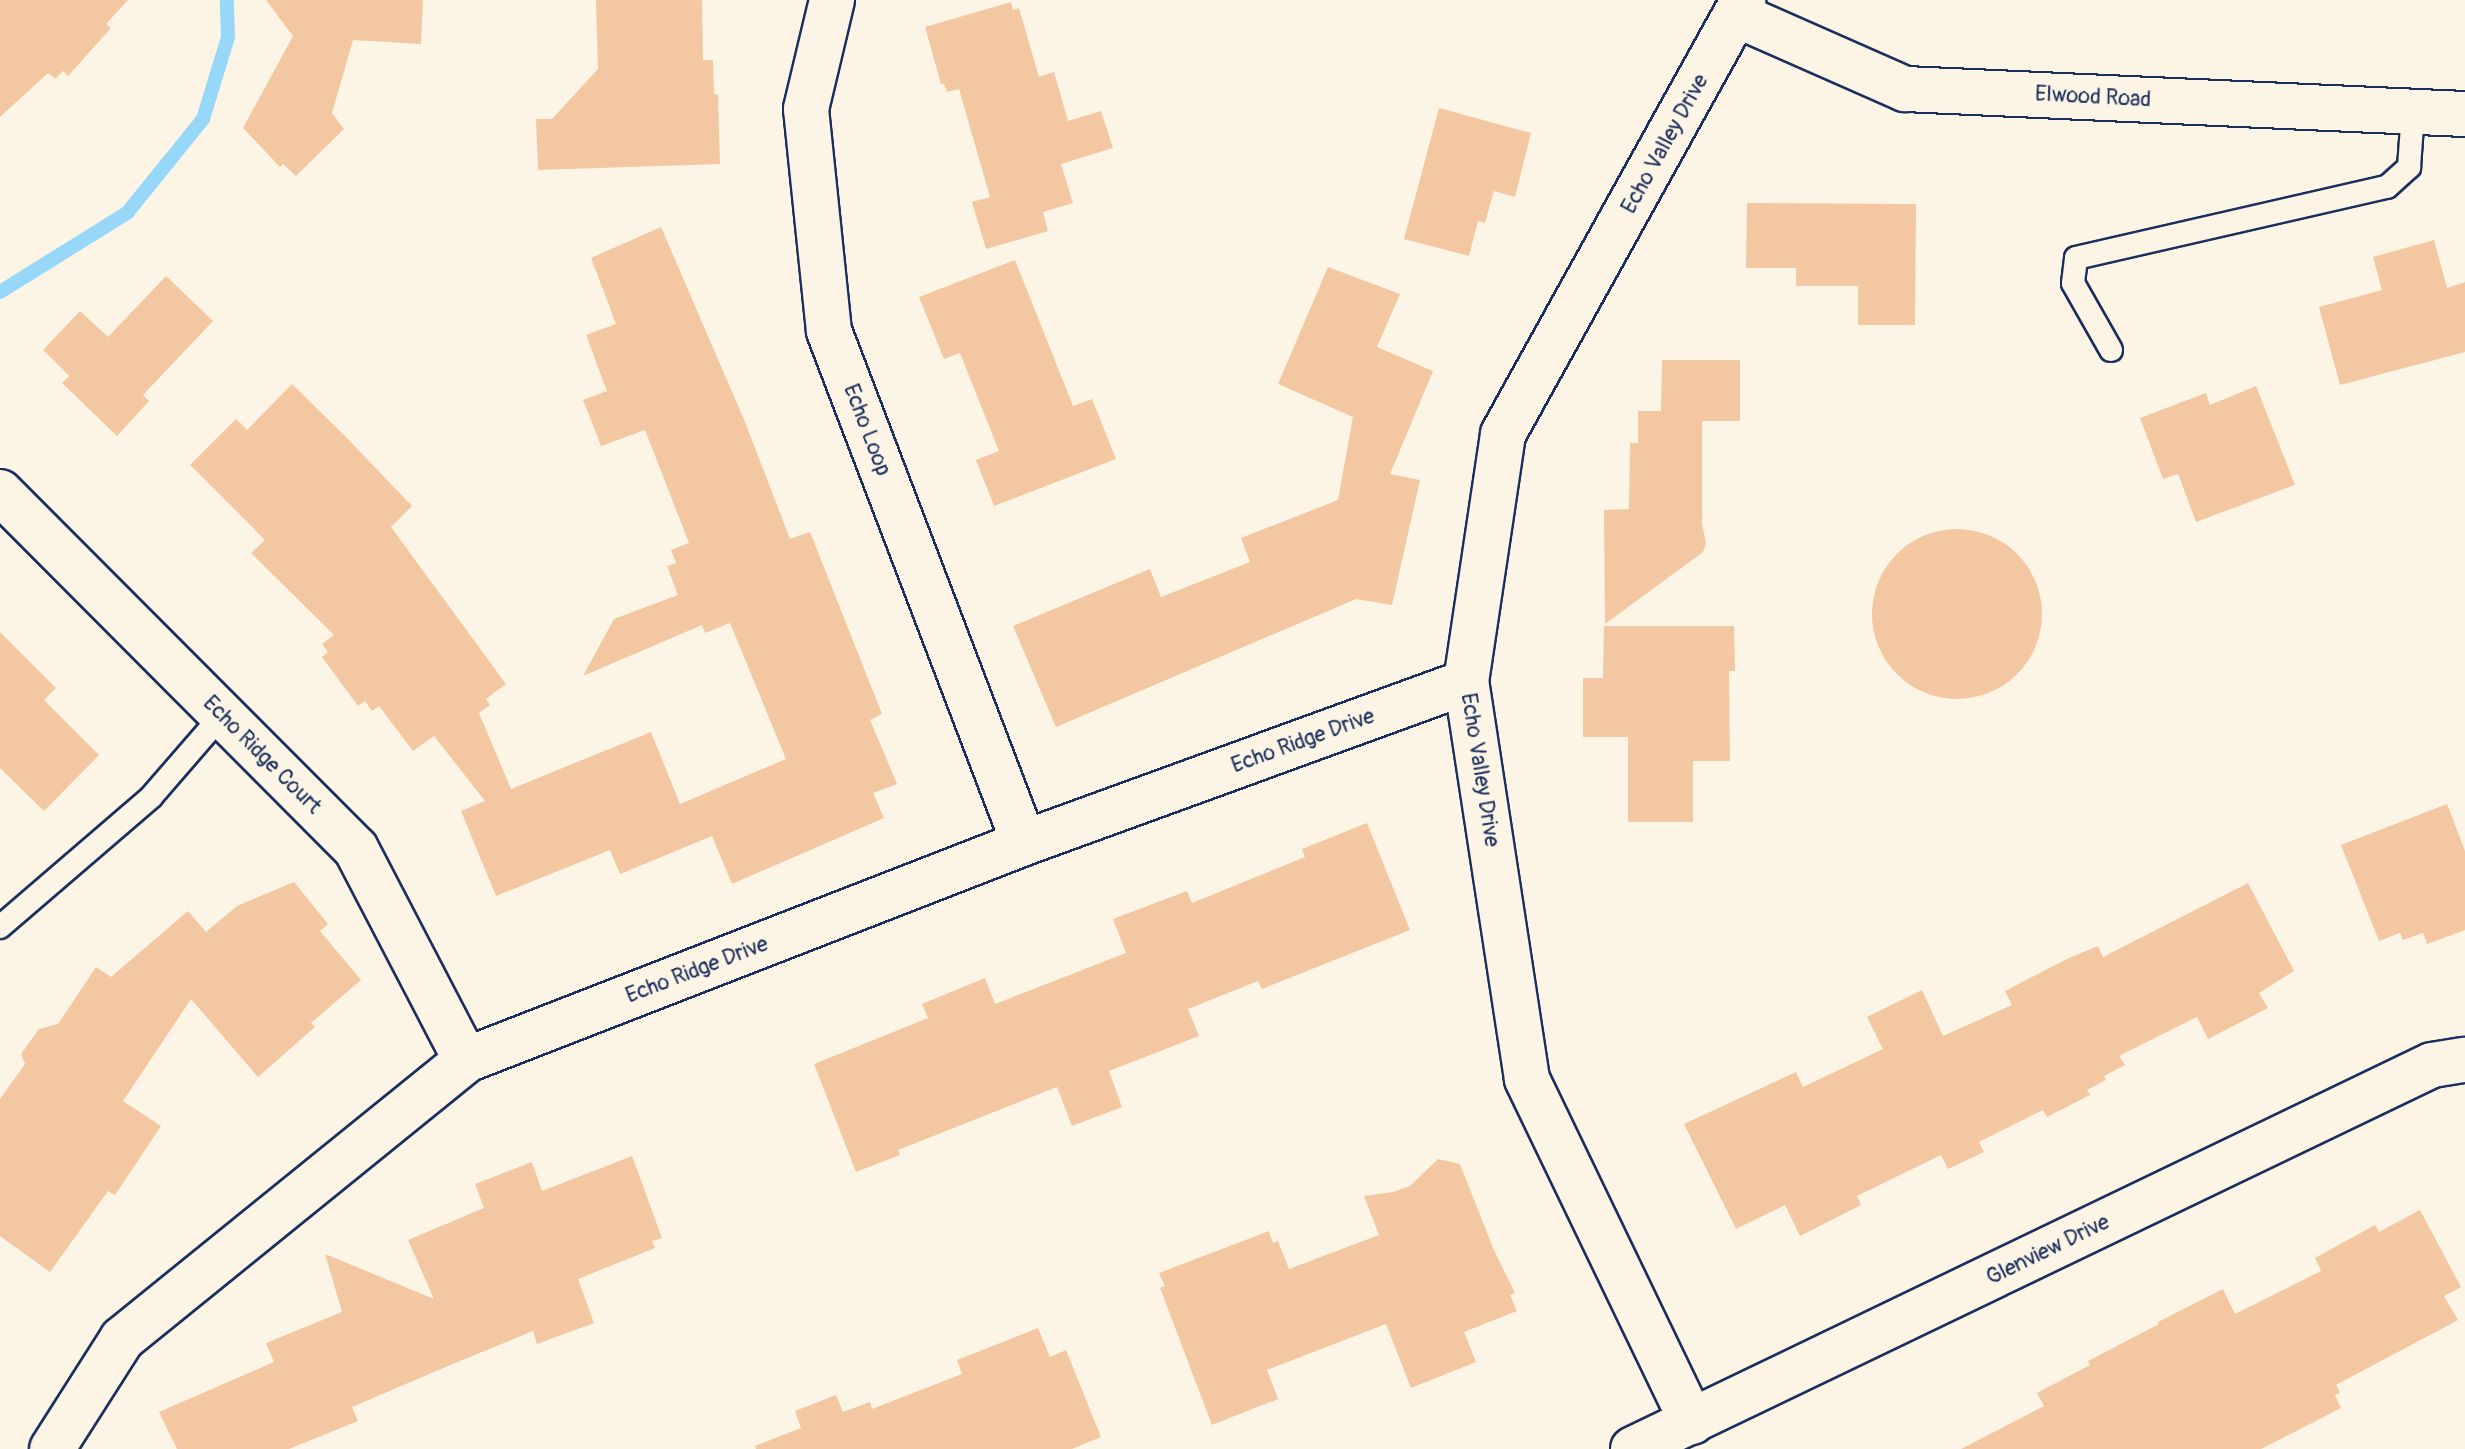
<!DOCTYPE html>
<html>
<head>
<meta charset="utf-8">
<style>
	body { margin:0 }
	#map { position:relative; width:2465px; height:1449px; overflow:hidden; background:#fcf5e5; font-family:Pangolin,sans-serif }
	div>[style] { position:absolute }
	.stream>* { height:14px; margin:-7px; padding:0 7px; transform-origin:7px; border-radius:7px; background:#97d8f9 }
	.building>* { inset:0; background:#f3c7a2 }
	.round { border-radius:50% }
	.roads { filter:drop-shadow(2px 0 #1b2f5e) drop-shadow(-2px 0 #1b2f5e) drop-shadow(0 2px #1b2f5e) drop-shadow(0 -2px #1b2f5e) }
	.lane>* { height:22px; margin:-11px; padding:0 11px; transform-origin:11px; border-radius:11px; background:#fcf5e5 }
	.street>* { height:44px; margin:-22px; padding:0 22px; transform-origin:22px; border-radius:22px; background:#fcf5e5 }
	span { translate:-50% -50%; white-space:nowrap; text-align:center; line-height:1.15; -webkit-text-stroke:6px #fcf5e5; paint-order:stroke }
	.street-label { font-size:22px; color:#1b2f5e }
</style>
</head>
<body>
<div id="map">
	<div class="stream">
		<i style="left:0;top:292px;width:150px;rotate:-31.9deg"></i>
		<i style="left:127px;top:213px;width:121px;rotate:-51deg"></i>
		<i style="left:203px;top:119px;width:86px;rotate:-73deg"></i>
		<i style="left:228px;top:37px;width:37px;rotate:-92deg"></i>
	</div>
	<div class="building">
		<i style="clip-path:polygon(0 0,128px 0,106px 24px,111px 28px,68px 76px,63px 71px,55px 79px,48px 73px,0 117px)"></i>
		<i style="clip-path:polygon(266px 0,423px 0,421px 44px,353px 40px,332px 113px,344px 129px,296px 176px,283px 164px,280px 167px,243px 128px,293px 36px)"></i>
		<i style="clip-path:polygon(596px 0,702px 0,703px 60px,713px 60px,714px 94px,718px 95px,720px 164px,538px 170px,536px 119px,552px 119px,598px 69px)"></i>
		<i style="clip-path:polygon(1011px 2px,1013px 10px,1019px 8px,1039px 77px,1054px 72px,1068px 121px,1101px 111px,1113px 148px,1061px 164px,1073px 203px,1043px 212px,1048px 231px,986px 249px,972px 202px,990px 197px,959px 89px,947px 92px,944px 84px,941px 84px,925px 27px)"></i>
		<i style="clip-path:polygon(1439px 108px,1531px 133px,1515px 197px,1494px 191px,1485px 223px,1478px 221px,1469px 256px,1404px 239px)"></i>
		<i style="clip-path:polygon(1747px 203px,1916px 204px,1915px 325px,1858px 325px,1858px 286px,1796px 286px,1796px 268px,1746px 268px)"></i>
		<i style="clip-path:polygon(661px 227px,745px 422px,790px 539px,810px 532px,882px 714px,870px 720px,897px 784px,873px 793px,884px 818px,732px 884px,712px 836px,620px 874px,610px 850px,496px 896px,461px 811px,485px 801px,434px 736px,413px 751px,379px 706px,372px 711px,365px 701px,358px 706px,322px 657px,328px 652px,322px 644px,334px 635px,251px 553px,265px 540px,190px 465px,236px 419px,247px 430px,292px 384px,345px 436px,412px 506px,391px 527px,506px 684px,486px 699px,490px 705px,479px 713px,511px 789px,651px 732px,680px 804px,786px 759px,730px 623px,705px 633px,702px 625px,583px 676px,614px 619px,678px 595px,667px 566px,676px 563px,671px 550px,689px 543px,645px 430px,601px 446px,583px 400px,607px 391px,586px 335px,616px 324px,591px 258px)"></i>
		<i style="clip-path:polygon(2434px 240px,2447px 288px,2465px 282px,2465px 352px,2340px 385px,2319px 307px,2382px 290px,2373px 257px)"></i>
		<i style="clip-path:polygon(1015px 260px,1073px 406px,1092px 399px,1116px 459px,994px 506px,976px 460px,999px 451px,960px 353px,944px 359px,919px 297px)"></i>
		<i style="clip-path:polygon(1328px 267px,1400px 294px,1377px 347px,1433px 371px,1390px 474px,1420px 480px,1392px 605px,1356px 599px,1056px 727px,1013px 626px,1150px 569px,1161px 597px,1250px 562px,1241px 538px,1338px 500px,1353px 417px,1278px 384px)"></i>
		<i style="clip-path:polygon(166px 276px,213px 321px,143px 395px,149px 401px,117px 436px,62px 383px,69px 376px,43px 350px,80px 311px,108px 337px)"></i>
		<i style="clip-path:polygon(1662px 360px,1740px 360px,1740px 421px,1702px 421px,1702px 523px,1706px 544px,1703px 552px,1605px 624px,1604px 510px,1629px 509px,1630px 443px,1638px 443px,1638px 411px,1661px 411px)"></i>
		<i style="clip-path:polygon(2256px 386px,2295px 485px,2196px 522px,2178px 474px,2163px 479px,2140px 418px,2206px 393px,2210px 405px)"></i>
		<i class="round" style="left:1872px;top:529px;width:170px;height:170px"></i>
		<i style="clip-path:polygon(1604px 626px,1734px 626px,1735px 671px,1729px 671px,1730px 761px,1693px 761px,1693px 822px,1628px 822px,1628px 737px,1583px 737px,1583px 678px,1603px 678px)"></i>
		<i style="clip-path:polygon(0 632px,56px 688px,44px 700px,99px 755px,44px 811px,0 768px)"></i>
		<i style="clip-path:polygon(2447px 804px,2465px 851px,2465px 930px,2427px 944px,2423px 933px,2403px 940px,2400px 933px,2379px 941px,2341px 845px)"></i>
		<i style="clip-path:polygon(1367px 823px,1410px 930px,1262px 989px,1258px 981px,1188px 1009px,1199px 1036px,1109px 1071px,1122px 1107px,1072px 1126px,1057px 1087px,898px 1150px,900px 1155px,856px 1172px,814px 1064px,928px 1018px,922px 1004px,985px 978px,995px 1004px,1126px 953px,1113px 919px,1187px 891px,1192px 903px,1305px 857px,1302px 849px)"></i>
		<i style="clip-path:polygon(294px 882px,328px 924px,320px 931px,361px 980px,311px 1023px,315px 1027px,258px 1077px,191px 999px,123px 1101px,161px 1126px,115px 1195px,108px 1191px,50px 1272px,0 1236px,0 1099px,25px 1064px,21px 1054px,39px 1029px,58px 1024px,96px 967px,111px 977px,188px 911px,206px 932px,237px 906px)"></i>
		<i style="clip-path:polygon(2248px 883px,2294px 971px,2259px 993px,2268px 1008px,2208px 1039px,2197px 1017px,2119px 1056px,2125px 1065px,2104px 1076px,2106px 1080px,2087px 1090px,2090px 1095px,2047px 1117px,2043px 1110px,1979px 1142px,1984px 1152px,1948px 1169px,1941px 1155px,1857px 1196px,1861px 1205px,1800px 1236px,1785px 1205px,1736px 1229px,1684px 1124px,1796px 1072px,1803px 1087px,1883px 1049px,1867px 1017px,1922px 990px,1943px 1036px,2012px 1005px,2005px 991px,2069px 958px,2098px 946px,2103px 957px)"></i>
		<i style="clip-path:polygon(632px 1156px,662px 1238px,652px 1241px,655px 1248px,578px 1279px,594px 1323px,537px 1344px,533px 1331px,448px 1366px,352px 1407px,358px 1421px,289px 1449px,177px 1449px,159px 1412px,274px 1362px,266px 1343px,342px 1312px,325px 1254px,434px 1299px,408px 1240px,484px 1208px,475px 1184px,532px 1162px,542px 1191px)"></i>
		<i style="clip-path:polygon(1438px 1159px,1460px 1164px,1493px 1248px,1515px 1293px,1510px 1295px,1517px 1311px,1464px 1332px,1476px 1362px,1411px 1388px,1386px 1324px,1267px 1370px,1278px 1399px,1212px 1425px,1160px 1288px,1165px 1286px,1159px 1273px,1269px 1231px,1273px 1243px,1278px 1241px,1289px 1269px,1379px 1235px,1364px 1196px,1393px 1192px,1410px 1186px)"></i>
		<i style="clip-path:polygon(2420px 1210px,2461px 1287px,2444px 1296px,2458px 1320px,2336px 1385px,2340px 1393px,2335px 1395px,2341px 1408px,2261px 1449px,1961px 1449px,2044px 1406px,2037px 1393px,2090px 1365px,2088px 1361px,2159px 1324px,2158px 1322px,2223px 1289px,2235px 1314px,2321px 1271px,2315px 1258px,2375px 1225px,2379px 1232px)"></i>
		<i style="clip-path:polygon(1038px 1328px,1050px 1357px,1066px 1350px,1101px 1437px,1072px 1449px,756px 1449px,755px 1446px,801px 1428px,795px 1411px,836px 1395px,843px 1412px,870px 1402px,872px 1409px,962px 1374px,957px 1360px)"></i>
	</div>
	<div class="roads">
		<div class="lane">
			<i style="left:2111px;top:350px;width:77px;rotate:-119.6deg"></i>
			<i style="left:2073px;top:283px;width:25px;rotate:-83deg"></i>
			<i style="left:2076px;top:258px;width:319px;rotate:-12.9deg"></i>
			<i style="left:2387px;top:187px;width:30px;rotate:-42deg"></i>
			<i style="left:2409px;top:167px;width:55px;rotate:-85.8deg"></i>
			<i style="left:0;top:927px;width:199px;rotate:-40.7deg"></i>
			<i style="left:151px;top:797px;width:108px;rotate:-49.1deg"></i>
		</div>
		<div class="street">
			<i style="left:832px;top:0;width:112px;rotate:103.4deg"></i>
			<i style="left:806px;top:109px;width:223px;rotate:84.1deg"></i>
			<i style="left:829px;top:331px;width:548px;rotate:69.15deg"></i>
			<i style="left:1737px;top:15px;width:184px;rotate:23.8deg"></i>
			<i style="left:1905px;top:89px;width:561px;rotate:2.56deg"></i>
			<i style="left:0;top:492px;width:504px;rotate:45.08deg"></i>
			<i style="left:356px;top:849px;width:238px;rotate:62.5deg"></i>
			<i style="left:1692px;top:1422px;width:381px;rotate:-115.7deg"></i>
			<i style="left:1527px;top:1079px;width:402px;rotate:-98.7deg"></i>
			<i style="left:1466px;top:682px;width:251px;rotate:-81.5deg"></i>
			<i style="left:1503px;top:434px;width:496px;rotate:-61deg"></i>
			<i style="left:52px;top:1449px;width:130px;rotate:-57.5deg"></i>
			<i style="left:122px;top:1339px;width:443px;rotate:-39deg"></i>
			<i style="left:466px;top:1060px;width:599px;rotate:-21.25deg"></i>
			<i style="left:1024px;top:843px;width:470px;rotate:-20deg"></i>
			<i style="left:1633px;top:1449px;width:886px;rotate:-25.67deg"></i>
			<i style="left:2432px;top:1065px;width:33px;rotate:-9deg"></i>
		</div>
	</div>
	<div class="street-label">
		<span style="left:2093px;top:97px;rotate:3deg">Elwood Road</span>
		<span style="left:1665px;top:144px;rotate:-61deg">Echo Valley Drive</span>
		<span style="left:867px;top:430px;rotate:69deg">Echo Loop</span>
		<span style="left:1303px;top:741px;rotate:-20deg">Echo Ridge Drive</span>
		<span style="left:262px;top:755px;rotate:45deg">Echo Ridge Court</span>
		<span style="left:1480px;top:770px;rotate:81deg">Echo Valley Drive</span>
		<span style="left:697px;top:970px;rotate:-21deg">Echo Ridge Drive</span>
		<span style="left:2048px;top:1250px;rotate:-26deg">Glenview Drive</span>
	</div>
</div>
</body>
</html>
